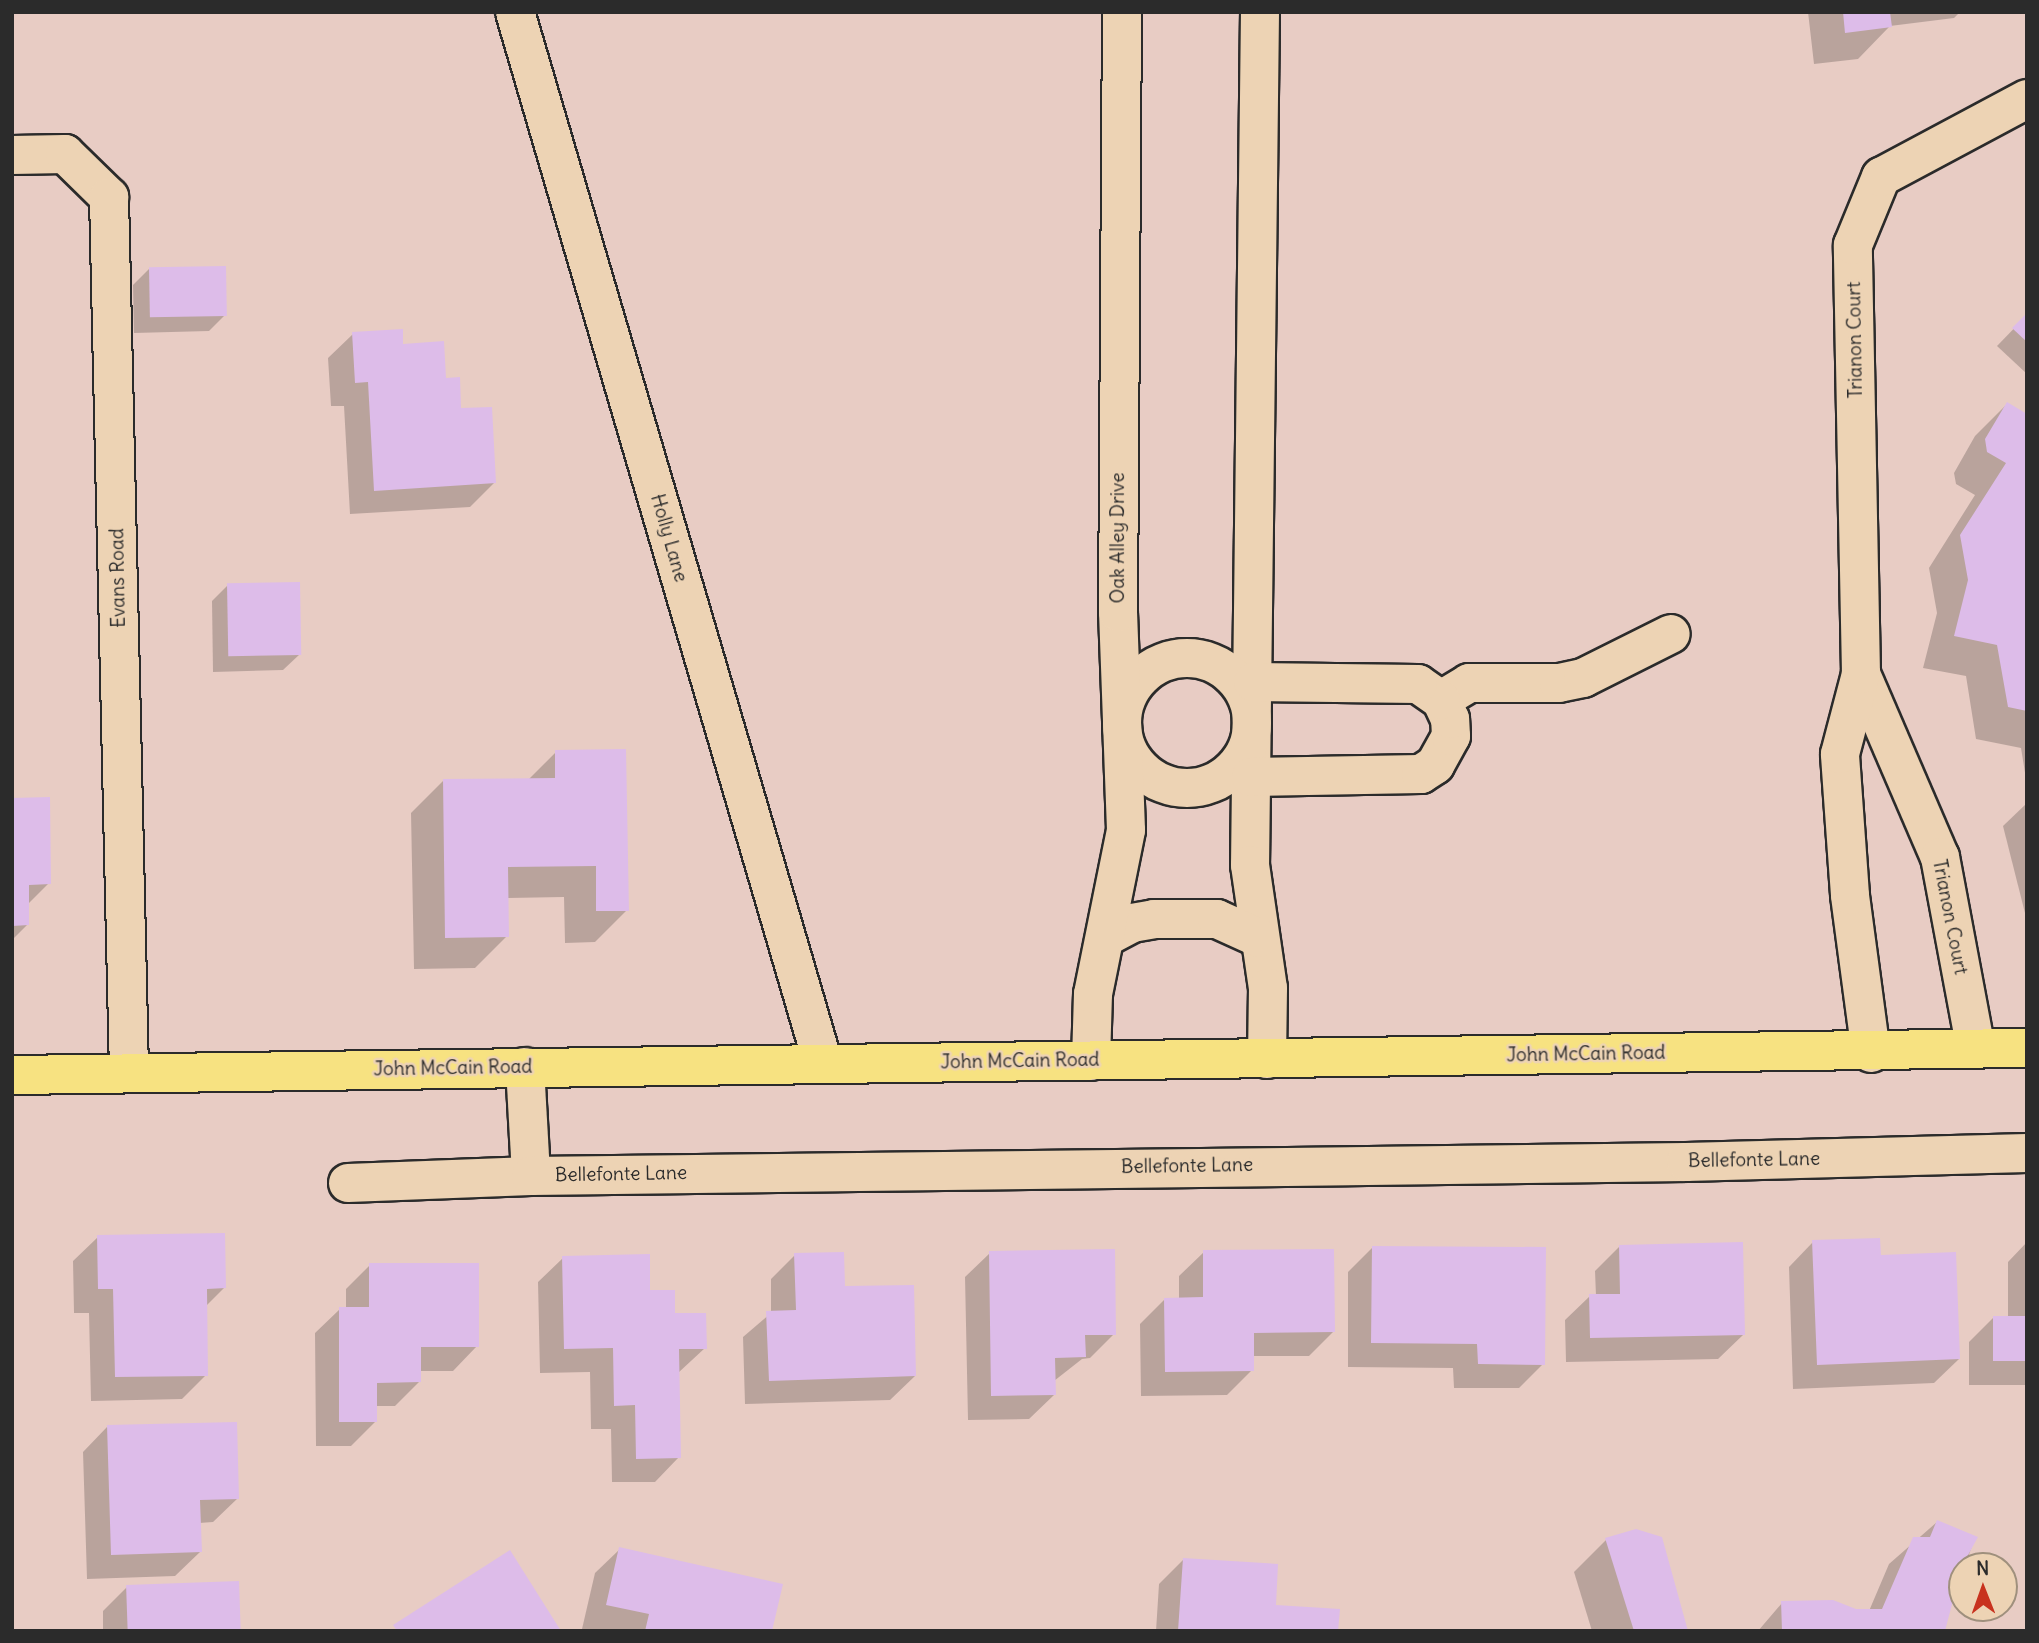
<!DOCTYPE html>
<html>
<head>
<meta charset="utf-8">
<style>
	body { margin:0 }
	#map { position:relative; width:2039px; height:1643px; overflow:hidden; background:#e8ccc4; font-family:Delius,sans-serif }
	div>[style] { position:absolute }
	.shadow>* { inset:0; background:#0003 }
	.building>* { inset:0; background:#ddbce9; transform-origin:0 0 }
	.roads { filter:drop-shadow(2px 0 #2b2b2b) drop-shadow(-2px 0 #2b2b2b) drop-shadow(0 2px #2b2b2b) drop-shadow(0 -2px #2b2b2b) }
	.minor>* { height:38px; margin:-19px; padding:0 19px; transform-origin:19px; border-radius:19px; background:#edd3b4 }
	.minor>.ring { margin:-19px; padding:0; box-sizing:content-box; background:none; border:38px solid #edd3b4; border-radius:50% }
	.major>* { height:38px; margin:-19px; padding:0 19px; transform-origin:19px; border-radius:19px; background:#f7e281 }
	span { translate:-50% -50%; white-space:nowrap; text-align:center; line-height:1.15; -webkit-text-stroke:5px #edd3b4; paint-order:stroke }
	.street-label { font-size:19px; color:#2b2b2b }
	.frame { position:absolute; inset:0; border:14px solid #2b2b2b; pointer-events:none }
	.north { position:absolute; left:1948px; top:1552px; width:70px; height:70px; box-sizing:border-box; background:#edd3b4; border:2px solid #9f907d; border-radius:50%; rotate:359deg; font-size:19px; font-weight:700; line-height:28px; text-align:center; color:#2b2b2b }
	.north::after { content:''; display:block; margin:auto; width:24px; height:32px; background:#c8321e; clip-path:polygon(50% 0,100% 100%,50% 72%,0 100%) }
</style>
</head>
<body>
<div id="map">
	<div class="shadow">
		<i style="clip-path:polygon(1808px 12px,1960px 12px,1954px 18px,1890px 26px,1858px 59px,1814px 64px)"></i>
		<i style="clip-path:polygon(149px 269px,225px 315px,209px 331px,134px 333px,133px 285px)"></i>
		<i style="clip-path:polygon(2027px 315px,2027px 374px,1997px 346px)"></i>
		<i style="clip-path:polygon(353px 334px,402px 345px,445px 380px,494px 483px,470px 507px,350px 514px,344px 406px,331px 406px,328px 358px)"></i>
		<i style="clip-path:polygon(2007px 404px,2027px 416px,2026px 779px,2021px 748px,1976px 739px,1966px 676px,1923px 668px,1937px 613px,1929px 568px,1975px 495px,1956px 484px,1954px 473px,1975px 436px)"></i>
		<i style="clip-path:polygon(228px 585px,300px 654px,283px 670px,213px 672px,212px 601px)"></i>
		<i style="clip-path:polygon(556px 752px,627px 910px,595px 942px,565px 943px,564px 897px,507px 898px,507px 936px,475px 968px,414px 969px,411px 813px,443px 781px,528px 780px)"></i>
		<i style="clip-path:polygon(12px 799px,49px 883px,27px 905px,27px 925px,12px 940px)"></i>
		<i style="clip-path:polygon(2027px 803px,2027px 921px,2003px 826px)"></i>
		<i style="clip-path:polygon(98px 1237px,225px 1287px,205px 1307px,206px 1375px,182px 1399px,91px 1401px,89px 1313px,74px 1313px,73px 1261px)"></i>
		<i style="clip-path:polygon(1813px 1242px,1879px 1257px,1959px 1359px,1934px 1383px,1793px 1389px,1789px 1267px)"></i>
		<i style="clip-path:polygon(2027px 1242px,2027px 1385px,1969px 1385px,1969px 1342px,1994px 1317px,2008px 1317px,2008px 1262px)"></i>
		<i style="clip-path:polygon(1620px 1246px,1743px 1335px,1718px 1359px,1566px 1362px,1565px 1320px,1590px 1296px,1596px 1296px,1595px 1271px)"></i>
		<i style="clip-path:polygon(1373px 1247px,1543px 1364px,1519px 1388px,1454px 1388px,1453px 1368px,1348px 1367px,1348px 1272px)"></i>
		<i style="clip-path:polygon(1204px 1252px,1334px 1331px,1309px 1356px,1252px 1356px,1252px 1370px,1227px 1395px,1141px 1396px,1140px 1324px,1165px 1299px,1179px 1299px,1179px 1276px)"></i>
		<i style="clip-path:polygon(990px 1253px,1114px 1334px,1090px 1358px,1082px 1359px,1054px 1381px,1054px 1395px,1029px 1419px,968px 1420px,965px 1277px)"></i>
		<i style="clip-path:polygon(795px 1255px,843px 1288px,915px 1376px,890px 1400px,745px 1404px,743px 1337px,771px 1313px,771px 1279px)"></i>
		<i style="clip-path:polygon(563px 1258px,649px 1292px,705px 1348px,678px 1373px,679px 1457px,655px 1482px,612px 1482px,611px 1429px,591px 1429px,590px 1372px,540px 1373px,538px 1282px)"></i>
		<i style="clip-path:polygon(370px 1265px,477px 1346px,453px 1371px,419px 1371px,419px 1382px,395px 1406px,376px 1406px,376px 1421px,351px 1446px,316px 1446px,315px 1333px,340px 1309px,346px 1309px,346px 1289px)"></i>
		<i style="clip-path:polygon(107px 1427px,238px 1498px,213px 1522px,199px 1523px,200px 1552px,175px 1576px,87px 1579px,83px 1452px)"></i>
		<i style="clip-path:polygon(1937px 1522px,1975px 1538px,1941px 1631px,1758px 1631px,1782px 1603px,1869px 1611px,1889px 1564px)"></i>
		<i style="clip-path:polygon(1606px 1540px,1687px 1631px,1592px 1631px,1574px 1572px)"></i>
		<i style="clip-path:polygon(620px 1549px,770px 1631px,582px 1629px,595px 1573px)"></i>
		<i style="clip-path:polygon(1183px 1560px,1274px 1606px,1336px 1631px,1156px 1631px,1159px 1584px)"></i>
		<i style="clip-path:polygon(127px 1587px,239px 1631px,103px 1631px,103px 1611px)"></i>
	</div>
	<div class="building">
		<i style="clip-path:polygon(1843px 12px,1890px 12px,1892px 27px,1845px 33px)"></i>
		<i style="left:226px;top:266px;width:50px;height:77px;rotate:89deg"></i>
		<i style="clip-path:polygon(2027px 313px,2027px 342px,2012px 328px)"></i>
		<i style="clip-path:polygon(403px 329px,403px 344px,444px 341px,446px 378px,460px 377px,461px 408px,492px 407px,496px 483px,374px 491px,368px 382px,355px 383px,352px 332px)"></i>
		<i style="clip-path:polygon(2007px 402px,2027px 414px,2027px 711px,2008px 707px,1997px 645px,1954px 636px,1968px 580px,1960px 535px,2006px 463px,1987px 452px,1985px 439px)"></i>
		<i style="left:300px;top:582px;width:73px;height:73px;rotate:89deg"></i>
		<i style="clip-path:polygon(626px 749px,629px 911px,596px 911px,596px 866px,508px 867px,509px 937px,445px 938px,443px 779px,555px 778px,555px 750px)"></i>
		<i style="clip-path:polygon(50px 797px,51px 884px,29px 885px,29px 925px,12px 926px,12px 798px)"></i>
		<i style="clip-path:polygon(225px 1233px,226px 1288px,207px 1289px,208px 1376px,115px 1377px,113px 1289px,98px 1289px,97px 1235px)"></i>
		<i style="clip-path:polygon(1880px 1238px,1881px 1255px,1956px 1252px,1960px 1359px,1817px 1365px,1812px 1240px)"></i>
		<i style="clip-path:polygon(1743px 1242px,1745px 1335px,1590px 1338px,1589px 1294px,1620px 1294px,1619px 1245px)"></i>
		<i style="clip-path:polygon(1372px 1246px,1546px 1247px,1545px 1365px,1478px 1364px,1477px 1344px,1371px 1343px)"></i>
		<i style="clip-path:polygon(1115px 1249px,1116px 1335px,1085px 1335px,1086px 1357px,1055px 1358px,1056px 1395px,991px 1396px,989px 1251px)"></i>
		<i style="clip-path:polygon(1334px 1249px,1335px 1332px,1254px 1333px,1254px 1371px,1165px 1372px,1164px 1298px,1203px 1297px,1203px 1250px)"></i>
		<i style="clip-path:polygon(844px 1252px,845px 1286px,914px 1285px,916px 1376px,769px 1381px,766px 1311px,796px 1310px,794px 1253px)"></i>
		<i style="clip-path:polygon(650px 1254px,650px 1290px,675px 1290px,675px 1313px,706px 1313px,707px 1349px,679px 1349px,681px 1458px,636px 1459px,635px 1405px,614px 1406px,613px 1348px,564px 1349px,562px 1256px)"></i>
		<i style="clip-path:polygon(369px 1263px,479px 1263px,479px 1347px,421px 1347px,421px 1382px,377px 1383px,377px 1422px,339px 1422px,339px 1307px,369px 1307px)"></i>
		<i style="left:1993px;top:1316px;width:34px;height:45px"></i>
		<i style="clip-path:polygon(237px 1422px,239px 1499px,200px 1500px,202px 1552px,111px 1555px,107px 1425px)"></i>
		<i style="clip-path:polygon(1937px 1520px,1978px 1537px,1962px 1566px,1945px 1631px,1782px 1631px,1781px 1601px,1833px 1600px,1856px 1609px,1882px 1609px,1913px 1537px,1930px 1537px)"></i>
		<i style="clip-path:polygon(1636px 1529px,1662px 1537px,1688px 1631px,1634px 1631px,1605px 1538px)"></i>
		<i style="clip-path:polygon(619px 1547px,783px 1584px,772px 1631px,645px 1631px,649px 1614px,606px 1605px)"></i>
		<i style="clip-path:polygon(510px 1550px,561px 1631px,397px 1631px,393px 1625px)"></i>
		<i style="clip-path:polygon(1183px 1558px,1278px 1564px,1276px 1605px,1340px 1609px,1338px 1631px,1178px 1631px)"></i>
		<i style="left:239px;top:1581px;width:50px;height:113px;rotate:88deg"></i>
	</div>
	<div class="roads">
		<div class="minor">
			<i style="left:515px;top:12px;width:1095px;rotate:73.67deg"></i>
			<i style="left:1260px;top:12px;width:853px;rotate:90.67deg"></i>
			<i style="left:1250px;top:865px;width:124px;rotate:81.7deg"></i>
			<i style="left:1268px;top:988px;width:71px;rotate:90.8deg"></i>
			<i style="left:12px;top:155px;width:53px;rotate:-1.1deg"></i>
			<i style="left:65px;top:154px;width:62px;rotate:44.3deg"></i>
			<i style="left:109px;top:197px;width:876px;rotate:88.69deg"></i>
			<i class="ring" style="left:1122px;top:658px;width:92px;height:92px"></i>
			<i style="left:1861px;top:674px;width:199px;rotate:66.7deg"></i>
			<i style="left:1940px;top:857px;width:195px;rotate:79.4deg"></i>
			<i style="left:1441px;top:700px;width:33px;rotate:-31deg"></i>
			<i style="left:1469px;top:683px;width:90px"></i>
			<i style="left:1559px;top:683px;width:25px;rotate:-12deg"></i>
			<i style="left:1583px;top:678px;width:98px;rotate:-26.6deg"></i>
			<i style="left:1251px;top:777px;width:170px;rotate:-1deg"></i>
			<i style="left:1421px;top:774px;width:17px;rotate:-33deg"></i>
			<i style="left:1435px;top:765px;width:33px;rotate:-61deg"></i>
			<i style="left:1451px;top:736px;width:17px;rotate:-93deg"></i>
			<i style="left:1450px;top:719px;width:21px;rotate:-115deg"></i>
			<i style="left:1441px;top:700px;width:28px;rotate:-145deg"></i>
			<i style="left:1418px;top:684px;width:165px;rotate:-179.3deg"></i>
			<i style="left:1106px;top:937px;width:30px;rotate:-28deg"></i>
			<i style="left:1132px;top:923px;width:22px;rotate:-10deg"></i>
			<i style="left:1154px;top:919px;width:63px"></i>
			<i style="left:1217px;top:919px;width:46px;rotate:24.3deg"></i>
			<i style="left:1871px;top:1053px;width:159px;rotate:-97.6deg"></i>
			<i style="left:1850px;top:895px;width:141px;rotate:-94.1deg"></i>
			<i style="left:1840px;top:754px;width:83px;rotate:-75.3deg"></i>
			<i style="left:1861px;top:674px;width:429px;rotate:-91.1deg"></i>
			<i style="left:1853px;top:245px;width:74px;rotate:-67.6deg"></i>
			<i style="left:1881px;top:177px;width:166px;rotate:-28.1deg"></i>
			<i style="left:1091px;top:1061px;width:67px;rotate:-88.3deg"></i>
			<i style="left:1093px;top:994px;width:167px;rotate:-78.6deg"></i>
			<i style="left:1126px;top:830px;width:218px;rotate:-92.1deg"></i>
			<i style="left:1118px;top:612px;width:600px;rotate:-89.62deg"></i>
			<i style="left:525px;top:1067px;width:109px;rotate:86.8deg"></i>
			<i style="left:348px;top:1183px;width:183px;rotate:-2.2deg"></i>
			<i style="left:531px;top:1176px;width:1155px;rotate:-0.69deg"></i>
			<i style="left:1686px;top:1162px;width:341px;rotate:-1.5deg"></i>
		</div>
		<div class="major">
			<i style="left:12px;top:1075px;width:2015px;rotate:-0.77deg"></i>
		</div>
	</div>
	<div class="street-label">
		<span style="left:1855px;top:340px;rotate:-91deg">Trianon Court</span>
		<span style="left:669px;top:538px;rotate:74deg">Holly Lane</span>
		<span style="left:1118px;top:538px;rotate:-90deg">Oak Alley Drive</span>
		<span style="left:118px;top:578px;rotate:-91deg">Evans Road</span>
		<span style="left:1950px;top:917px;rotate:79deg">Trianon Court</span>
		<span style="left:1586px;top:1054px;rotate:-1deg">John McCain Road</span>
		<span style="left:1020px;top:1061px;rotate:-1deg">John McCain Road</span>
		<span style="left:453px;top:1068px;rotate:-1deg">John McCain Road</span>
		<span style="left:1754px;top:1160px;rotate:-1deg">Bellefonte Lane</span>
		<span style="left:1187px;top:1166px;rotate:-1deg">Bellefonte Lane</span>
		<span style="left:621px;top:1174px;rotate:-1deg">Bellefonte Lane</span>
	</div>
	<div class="frame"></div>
	<div class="north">N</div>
</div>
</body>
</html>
